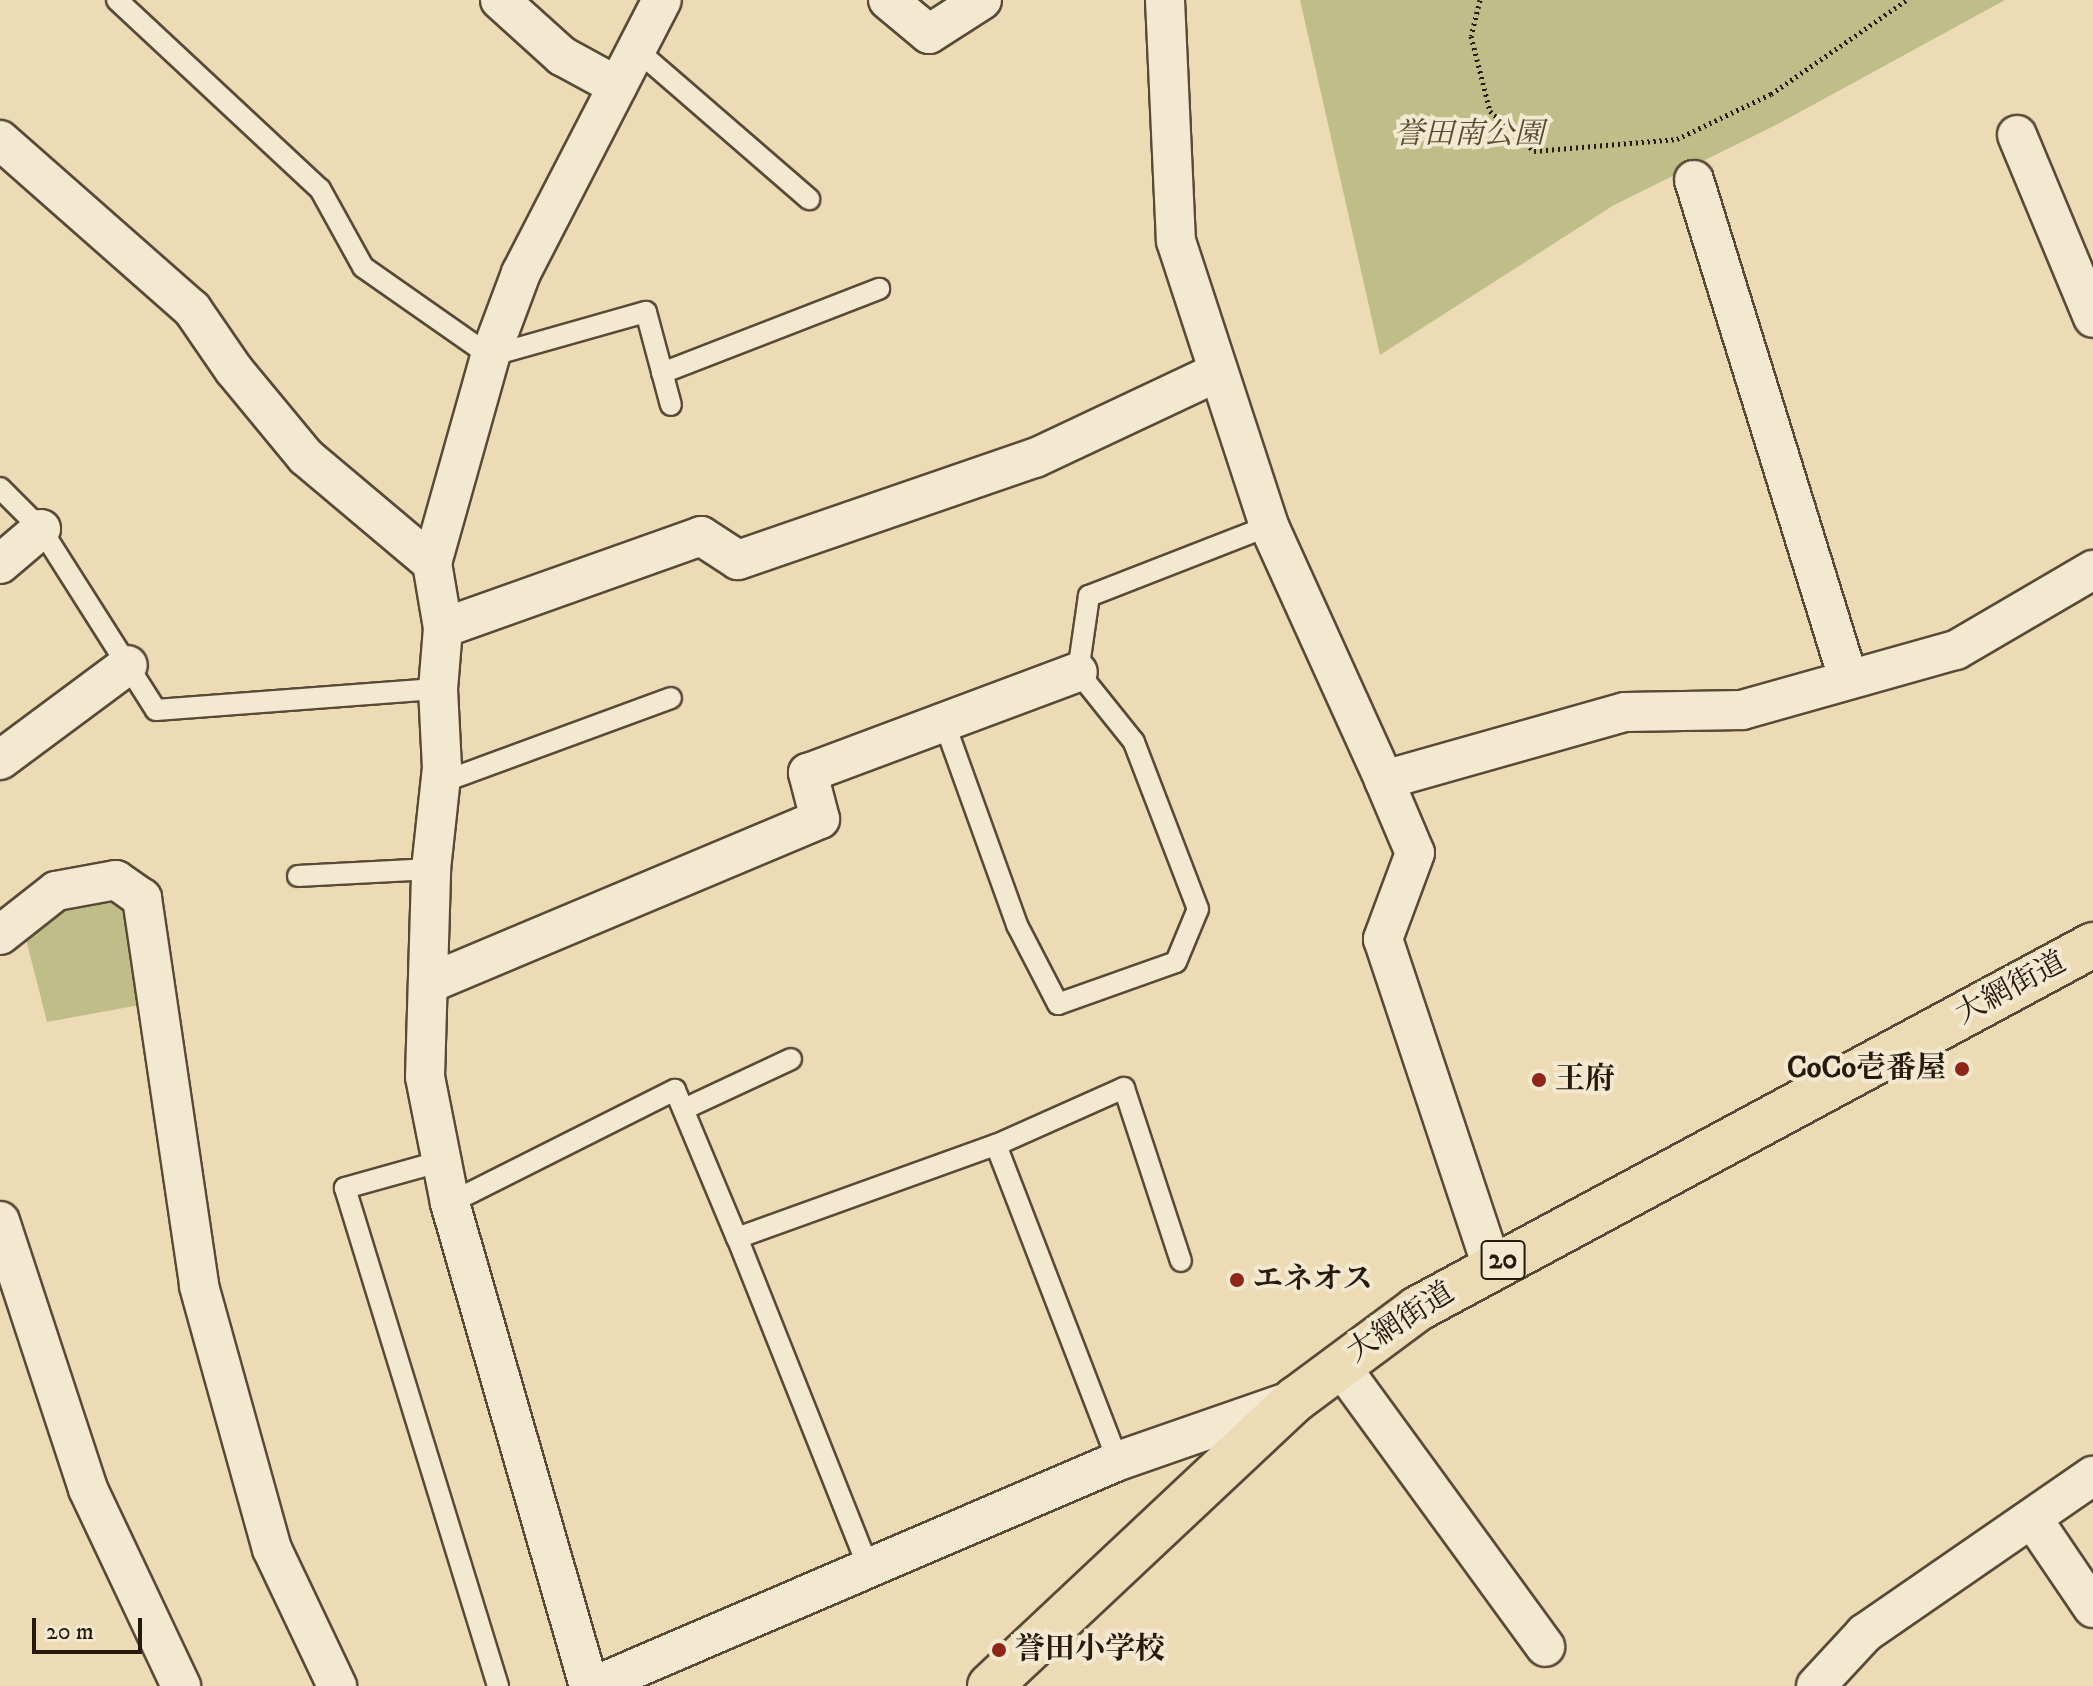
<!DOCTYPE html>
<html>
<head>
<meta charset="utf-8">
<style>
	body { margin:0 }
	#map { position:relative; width:2093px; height:1686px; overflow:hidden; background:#eddbb6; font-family:"IM FELL DW Pica","Noto Serif JP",serif }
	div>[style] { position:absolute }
	.green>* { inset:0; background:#c0be88 }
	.path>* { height:5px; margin-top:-2.5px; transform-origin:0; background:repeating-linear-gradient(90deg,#261a0d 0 2px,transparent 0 6px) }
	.roads { filter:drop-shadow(2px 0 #584a37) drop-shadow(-2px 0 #584a37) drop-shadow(0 2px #584a37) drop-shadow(0 -2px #584a37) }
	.service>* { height:20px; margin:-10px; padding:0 10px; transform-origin:10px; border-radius:10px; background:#f3e8d0 }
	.minor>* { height:38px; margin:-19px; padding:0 19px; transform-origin:19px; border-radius:19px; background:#f3e8d0 }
	.primary>* { height:44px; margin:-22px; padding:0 22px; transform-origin:22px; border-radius:22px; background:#eddbb6 }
	.dots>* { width:22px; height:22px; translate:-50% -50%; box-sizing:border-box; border:4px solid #f3e8d0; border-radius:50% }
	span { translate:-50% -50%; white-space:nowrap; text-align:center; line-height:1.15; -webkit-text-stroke:8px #f3e8d0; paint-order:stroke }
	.shield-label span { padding:2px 6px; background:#f3e8d0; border:2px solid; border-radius:6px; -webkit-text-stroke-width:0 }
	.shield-label { font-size:28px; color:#261a0d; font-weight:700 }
	.park-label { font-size:30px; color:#544b32; font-style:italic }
	.street-label { font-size:30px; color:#261a0d }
	.poi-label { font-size:30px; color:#261a0d; font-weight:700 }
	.right { translate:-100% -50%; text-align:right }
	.left { translate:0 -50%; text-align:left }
	.scale { position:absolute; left:32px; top:1618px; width:110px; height:36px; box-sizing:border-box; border:4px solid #261a0d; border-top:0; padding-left:10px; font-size:24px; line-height:28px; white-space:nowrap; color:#261a0d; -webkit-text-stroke:6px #f3e8d0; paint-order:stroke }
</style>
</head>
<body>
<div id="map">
	<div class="green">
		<i style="clip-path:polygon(1300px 0,2005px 0,1778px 124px,1614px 205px,1380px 355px)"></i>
		<i style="clip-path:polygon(113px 899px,130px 908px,140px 1005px,47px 1022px,25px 935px,67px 905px)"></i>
	</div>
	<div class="path">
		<i style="left:1480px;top:0;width:37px;rotate:104deg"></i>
		<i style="left:1471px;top:36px;width:77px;rotate:75.8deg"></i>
		<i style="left:1490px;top:111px;width:59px;rotate:42.3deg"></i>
		<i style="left:1534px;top:151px;width:144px;rotate:-4.8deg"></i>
		<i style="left:1677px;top:139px;width:104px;rotate:-25.6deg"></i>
		<i style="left:1771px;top:94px;width:165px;rotate:-34.7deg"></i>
	</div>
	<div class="roads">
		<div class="service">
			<i style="left:117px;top:0;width:277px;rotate:43deg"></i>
			<i style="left:320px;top:189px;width:89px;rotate:61.1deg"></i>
			<i style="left:363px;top:267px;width:155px;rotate:35deg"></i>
			<i style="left:490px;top:356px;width:162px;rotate:-15.8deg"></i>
			<i style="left:646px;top:312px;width:96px;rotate:75deg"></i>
			<i style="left:637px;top:50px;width:228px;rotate:40.9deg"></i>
			<i style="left:662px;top:373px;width:233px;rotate:-21.2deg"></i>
			<i style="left:0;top:488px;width:58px;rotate:45deg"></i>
			<i style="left:41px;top:529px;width:214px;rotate:57.6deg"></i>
			<i style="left:156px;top:710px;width:283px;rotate:-4.3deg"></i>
			<i style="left:944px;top:722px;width:216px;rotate:70.2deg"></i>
			<i style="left:1017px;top:925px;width:89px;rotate:62.6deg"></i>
			<i style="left:1058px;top:1004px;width:125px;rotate:-19.6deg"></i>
			<i style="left:1176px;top:962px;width:57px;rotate:-67.5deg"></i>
			<i style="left:1198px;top:909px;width:179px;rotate:-111deg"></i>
			<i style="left:1134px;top:742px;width:90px;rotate:-128.7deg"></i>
			<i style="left:1078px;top:672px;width:77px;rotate:-81.8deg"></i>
			<i style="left:1089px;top:596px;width:193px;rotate:-21.3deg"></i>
			<i style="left:440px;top:783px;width:246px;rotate:-20.2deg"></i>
			<i style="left:298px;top:876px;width:133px;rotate:-3deg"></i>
			<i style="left:684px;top:1109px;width:118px;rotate:-25deg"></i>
			<i style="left:996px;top:1145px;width:140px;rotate:-24deg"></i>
			<i style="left:1124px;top:1088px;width:182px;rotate:71.8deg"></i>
			<i style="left:442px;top:1161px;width:101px;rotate:164.4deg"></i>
			<i style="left:345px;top:1188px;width:521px;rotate:72.92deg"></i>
			<i style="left:450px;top:1203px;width:252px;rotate:-26.7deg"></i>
			<i style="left:675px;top:1090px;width:160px;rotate:67.3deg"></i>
			<i style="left:869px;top:1569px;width:356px;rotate:-111.7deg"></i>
			<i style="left:737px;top:1238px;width:275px;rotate:-19.8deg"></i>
			<i style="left:996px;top:1145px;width:339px;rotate:68.9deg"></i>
		</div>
		<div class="minor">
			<i style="left:500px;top:0;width:84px;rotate:42.1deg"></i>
			<i style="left:562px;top:56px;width:63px;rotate:28.6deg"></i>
			<i style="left:888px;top:0;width:53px;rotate:39.7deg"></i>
			<i style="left:929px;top:34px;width:63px;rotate:-32.7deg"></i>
			<i style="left:1165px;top:0;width:241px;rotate:87.4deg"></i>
			<i style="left:1176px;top:241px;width:300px;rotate:71.9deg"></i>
			<i style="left:1269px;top:526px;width:279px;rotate:65.6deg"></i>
			<i style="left:1384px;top:780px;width:250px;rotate:-15.8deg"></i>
			<i style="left:1625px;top:712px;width:117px;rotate:-1deg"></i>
			<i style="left:1742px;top:710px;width:222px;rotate:-15.7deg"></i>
			<i style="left:1956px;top:650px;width:159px;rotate:-30.3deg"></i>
			<i style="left:2017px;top:135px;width:198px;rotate:67.4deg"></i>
			<i style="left:0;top:140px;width:256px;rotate:41.4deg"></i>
			<i style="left:192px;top:309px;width:74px;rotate:55.5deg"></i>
			<i style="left:234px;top:370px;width:113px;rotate:50.4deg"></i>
			<i style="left:306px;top:457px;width:165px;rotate:40.1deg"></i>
			<i style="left:1694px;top:180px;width:521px;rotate:72.82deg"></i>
			<i style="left:0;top:564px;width:54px;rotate:-40.5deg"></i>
			<i style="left:443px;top:628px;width:274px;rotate:-19.6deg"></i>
			<i style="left:701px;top:536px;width:44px;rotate:33deg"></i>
			<i style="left:738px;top:560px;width:314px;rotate:-19deg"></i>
			<i style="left:1035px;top:458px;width:200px;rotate:-25.2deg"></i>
			<i style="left:0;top:760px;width:159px;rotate:-36.6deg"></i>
			<i style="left:1384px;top:780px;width:79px;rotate:67deg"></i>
			<i style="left:1415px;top:853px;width:92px;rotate:110.4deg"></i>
			<i style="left:1383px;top:939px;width:345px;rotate:71.6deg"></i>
			<i style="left:0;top:935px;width:71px;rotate:-38.2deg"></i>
			<i style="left:56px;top:891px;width:61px;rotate:-10.4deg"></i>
			<i style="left:116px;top:880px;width:32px;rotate:35deg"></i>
			<i style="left:142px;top:898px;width:392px;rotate:81.6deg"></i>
			<i style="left:199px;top:1286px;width:273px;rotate:74.5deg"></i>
			<i style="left:272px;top:1549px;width:152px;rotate:64.6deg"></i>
			<i style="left:430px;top:983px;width:423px;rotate:-22.8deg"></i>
			<i style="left:820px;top:819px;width:48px;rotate:-104.6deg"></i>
			<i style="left:808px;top:773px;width:288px;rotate:-20.5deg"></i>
			<i style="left:0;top:1221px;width:282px;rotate:71.8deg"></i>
			<i style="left:88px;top:1489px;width:218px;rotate:64.7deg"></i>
			<i style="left:1339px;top:1364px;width:350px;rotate:53.9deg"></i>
			<i style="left:2034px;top:1521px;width:105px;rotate:55.9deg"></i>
			<i style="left:589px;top:1686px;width:503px;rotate:-106.06deg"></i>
			<i style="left:450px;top:1203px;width:128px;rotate:-101.2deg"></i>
			<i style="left:425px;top:1077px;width:208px;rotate:-88.3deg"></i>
			<i style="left:431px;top:869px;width:102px;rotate:-83.8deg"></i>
			<i style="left:442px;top:768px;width:79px;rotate:-92.9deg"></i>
			<i style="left:438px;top:689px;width:61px;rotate:-85.3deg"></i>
			<i style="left:443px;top:628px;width:66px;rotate:-99.6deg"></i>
			<i style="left:432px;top:563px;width:215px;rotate:-74.3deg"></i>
			<i style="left:490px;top:356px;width:89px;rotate:-69.5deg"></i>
			<i style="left:521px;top:273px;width:307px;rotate:-62.7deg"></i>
			<i style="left:594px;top:1686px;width:570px;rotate:-23.24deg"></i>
			<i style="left:1118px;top:1461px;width:188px;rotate:-19.2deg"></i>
			<i style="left:1816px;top:1686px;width:72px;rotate:-47.2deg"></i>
			<i style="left:1865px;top:1633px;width:277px;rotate:-34.6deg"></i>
		</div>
		<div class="primary">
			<i style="left:990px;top:1686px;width:420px;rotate:-43.2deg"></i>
			<i style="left:1296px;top:1399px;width:151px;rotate:-36.6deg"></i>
			<i style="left:1417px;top:1309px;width:768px;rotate:-28.3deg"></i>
		</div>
	</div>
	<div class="dots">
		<i style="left:1962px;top:1069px;background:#8f2418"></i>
		<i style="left:1539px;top:1080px;background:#8f2418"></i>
		<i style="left:1237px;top:1280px;background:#8f2418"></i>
		<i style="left:999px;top:1650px;background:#8f2418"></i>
	</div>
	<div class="shield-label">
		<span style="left:1503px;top:1260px">20</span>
	</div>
	<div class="park-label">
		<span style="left:1469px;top:135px">誉田南公園</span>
	</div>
	<div class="street-label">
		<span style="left:2011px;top:989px;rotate:-28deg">大網街道</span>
		<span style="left:1401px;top:1323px;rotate:-33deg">大網街道</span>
	</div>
	<div class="poi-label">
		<span class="right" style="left:1946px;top:1069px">CoCo壱番屋</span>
		<span class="left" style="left:1555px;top:1080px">王府</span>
		<span class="left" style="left:1253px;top:1280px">エネオス</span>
		<span class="left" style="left:1015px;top:1650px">誉田小学校</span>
	</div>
	<div class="scale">20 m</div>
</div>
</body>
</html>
